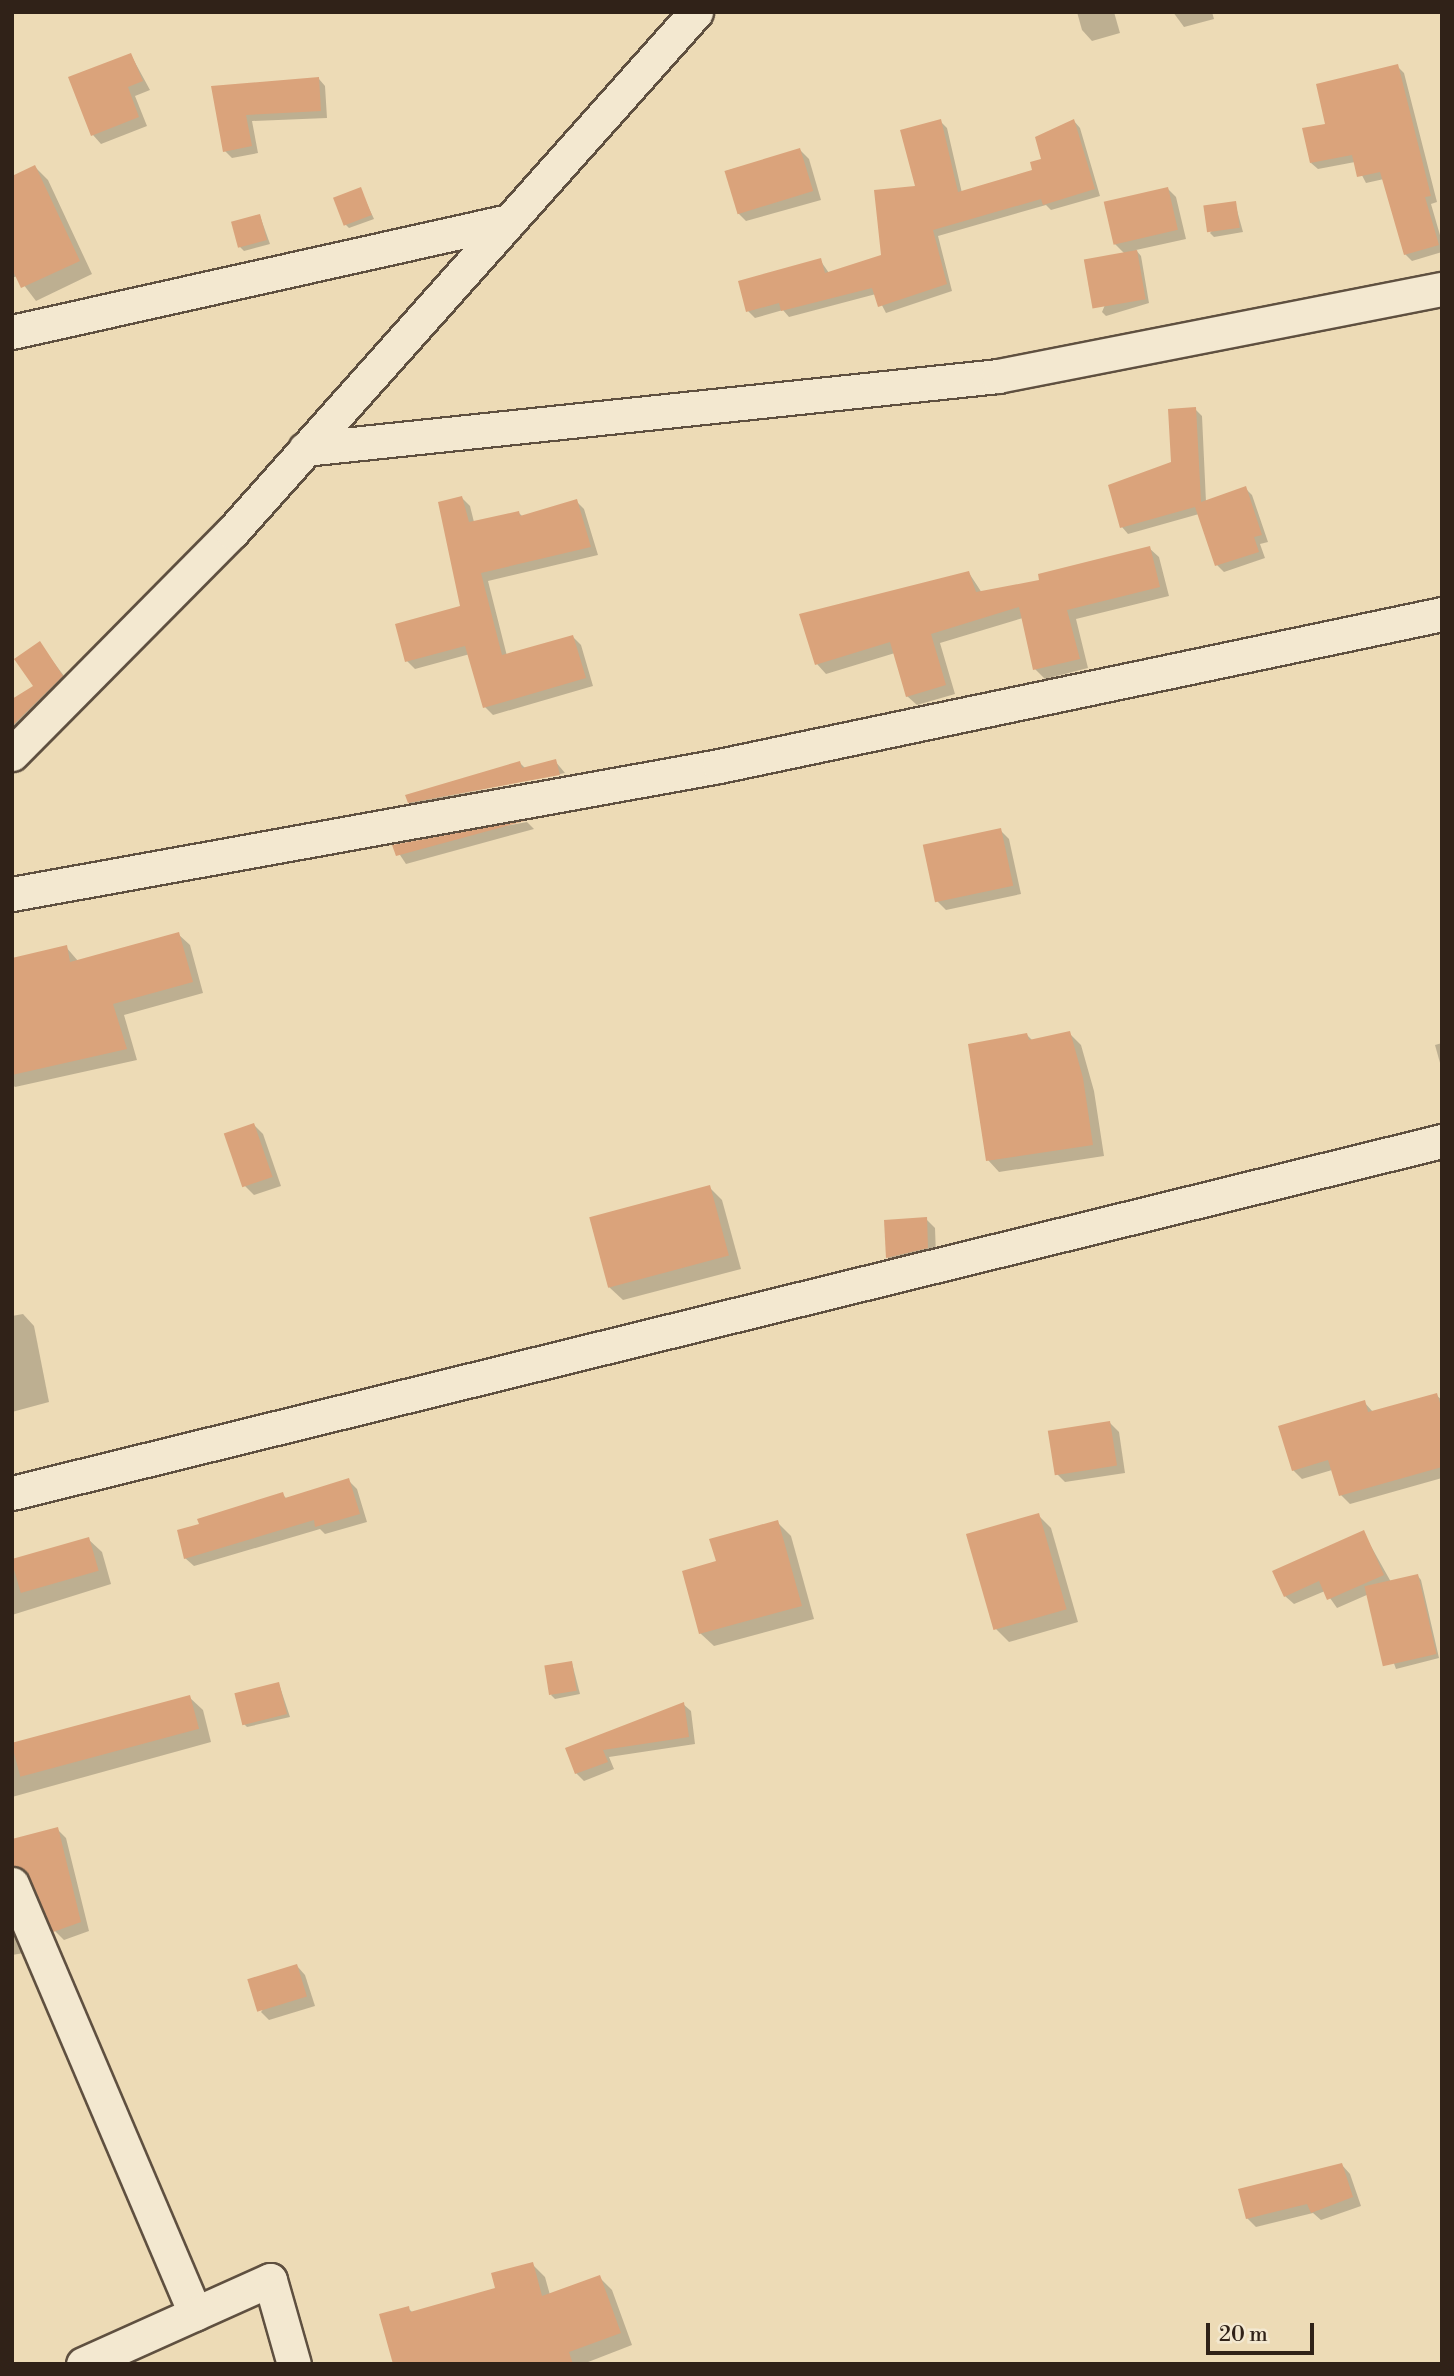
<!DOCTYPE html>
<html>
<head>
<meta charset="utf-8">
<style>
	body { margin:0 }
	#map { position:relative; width:1454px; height:2376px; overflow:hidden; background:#eddbb6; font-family:"Libre Bodoni",serif }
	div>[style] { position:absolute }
	.shadow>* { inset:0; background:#0003 }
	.building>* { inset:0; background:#daa37b; transform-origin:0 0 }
	.roads { filter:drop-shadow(2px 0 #5f5040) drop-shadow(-2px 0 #5f5040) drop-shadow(0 2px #5f5040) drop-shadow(0 -2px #5f5040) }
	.minor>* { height:33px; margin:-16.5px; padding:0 16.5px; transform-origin:16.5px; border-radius:16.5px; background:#f3e8d0 }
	span { translate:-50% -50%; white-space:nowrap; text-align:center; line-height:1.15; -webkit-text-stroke:6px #f3e8d0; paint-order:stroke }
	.frame { position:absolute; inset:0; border:14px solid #302218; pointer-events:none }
	.scale { position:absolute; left:1206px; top:2323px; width:108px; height:32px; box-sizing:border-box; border:4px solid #302218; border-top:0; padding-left:9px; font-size:21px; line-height:24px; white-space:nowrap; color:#302218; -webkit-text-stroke:5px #f3e8d0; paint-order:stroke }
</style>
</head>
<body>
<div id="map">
	<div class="shadow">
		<i style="clip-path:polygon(1077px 12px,1114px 12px,1120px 33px,1092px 41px,1082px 30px)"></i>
		<i style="clip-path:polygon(1173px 12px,1212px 12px,1214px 19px,1184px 27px)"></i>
		<i style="clip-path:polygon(131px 55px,150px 90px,135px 96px,147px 126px,101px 144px,93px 135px)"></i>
		<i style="clip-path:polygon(1397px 66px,1404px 73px,1437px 202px,1431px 204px,1442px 242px,1442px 252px,1412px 261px,1405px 254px,1384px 179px,1366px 183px,1355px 162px,1318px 169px,1311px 163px,1327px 126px)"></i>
		<i style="clip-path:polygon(319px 79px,325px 86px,327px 118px,252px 121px,258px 153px,232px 158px,225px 151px,213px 87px)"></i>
		<i style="clip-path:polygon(940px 121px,947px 128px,962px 193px,1034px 171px,1074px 121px,1080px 128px,1100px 196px,1051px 210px,1046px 205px,938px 236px,952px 291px,886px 313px,876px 294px,789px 317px,783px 310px,755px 318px,748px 311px,820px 260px,829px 273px,883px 256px,918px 187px)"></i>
		<i style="clip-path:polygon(800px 150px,809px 159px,821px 200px,746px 221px,738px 213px,726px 171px)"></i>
		<i style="clip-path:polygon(35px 167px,48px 180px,92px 274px,36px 301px,17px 276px,12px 278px,12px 177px)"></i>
		<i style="clip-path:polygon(360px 189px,374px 219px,349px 228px,345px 224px)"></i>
		<i style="clip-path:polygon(1168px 189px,1176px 197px,1186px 239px,1136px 250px,1141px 256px,1149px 303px,1106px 316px,1102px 312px,1126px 255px,1115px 244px)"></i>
		<i style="clip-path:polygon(1235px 203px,1243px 232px,1214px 237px,1210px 233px)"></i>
		<i style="clip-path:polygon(260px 216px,270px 244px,244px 251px,240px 247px)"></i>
		<i style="clip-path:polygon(1195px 409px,1202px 416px,1206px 502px,1245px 488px,1252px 495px,1268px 542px,1260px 544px,1265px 558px,1224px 572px,1217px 565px,1199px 514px,1128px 534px,1122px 527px,1172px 464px)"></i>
		<i style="clip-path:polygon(462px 498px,470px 506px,474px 522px,519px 513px,523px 517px,576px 501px,584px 509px,598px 555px,488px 581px,507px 656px,573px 637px,581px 645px,593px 686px,493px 715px,485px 707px,470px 654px,415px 669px,407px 661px,462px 607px)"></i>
		<i style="clip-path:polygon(1149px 548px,1159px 557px,1169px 596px,1076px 619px,1088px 668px,1045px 679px,1035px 669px,1023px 618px,940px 643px,955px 694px,917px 705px,907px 696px,895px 653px,826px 674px,817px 664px,969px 573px,982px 593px,1041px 581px)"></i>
		<i style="clip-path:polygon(40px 644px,73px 688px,12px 752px,12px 701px,35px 686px)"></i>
		<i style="clip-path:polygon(555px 761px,565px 773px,436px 798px,566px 776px,568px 784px,418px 811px,409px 802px,520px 763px,526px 769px)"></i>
		<i style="clip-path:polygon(527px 822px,534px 829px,406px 864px,394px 846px)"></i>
		<i style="clip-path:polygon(1000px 830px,1009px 839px,1021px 894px,946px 910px,937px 901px)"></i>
		<i style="clip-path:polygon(178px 934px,190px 945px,203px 993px,124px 1015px,137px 1060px,15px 1087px,12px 1084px,12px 960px,66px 947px,78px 961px)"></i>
		<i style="clip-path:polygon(1069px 1033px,1081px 1045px,1094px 1091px,1104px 1156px,999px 1172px,988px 1160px,1027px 1035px,1033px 1041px)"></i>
		<i style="clip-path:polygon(1442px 1043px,1442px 1070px,1435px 1045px)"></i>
		<i style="clip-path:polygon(254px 1125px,263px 1134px,281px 1186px,254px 1195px,245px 1186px)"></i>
		<i style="clip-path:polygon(709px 1187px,722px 1200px,741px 1269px,623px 1300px,609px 1287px)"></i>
		<i style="clip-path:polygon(926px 1219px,935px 1228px,936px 1256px,896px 1266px,887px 1257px)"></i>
		<i style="clip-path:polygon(23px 1314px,34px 1326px,49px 1402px,12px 1412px,12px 1316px)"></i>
		<i style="clip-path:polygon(1436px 1395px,1442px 1400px,1442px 1478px,1350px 1504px,1341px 1495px,1332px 1470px,1302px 1479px,1293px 1470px,1364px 1402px,1373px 1412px)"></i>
		<i style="clip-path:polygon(1110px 1423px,1119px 1432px,1125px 1473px,1065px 1482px,1056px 1473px)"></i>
		<i style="clip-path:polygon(348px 1480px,357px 1489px,367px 1522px,325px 1534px,320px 1529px,194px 1566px,185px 1558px,282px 1494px,287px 1499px)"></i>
		<i style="clip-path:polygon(1038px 1515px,1051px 1528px,1078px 1622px,1009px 1642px,996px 1629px)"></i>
		<i style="clip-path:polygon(777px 1522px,791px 1536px,814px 1619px,714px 1646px,700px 1633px,718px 1562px)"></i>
		<i style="clip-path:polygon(1363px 1532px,1391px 1582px,1418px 1576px,1421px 1580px,1439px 1658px,1396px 1669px,1369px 1594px,1337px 1608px,1325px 1591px,1294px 1604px,1285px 1596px)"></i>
		<i style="clip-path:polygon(88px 1539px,102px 1552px,111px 1584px,12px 1615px,12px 1563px)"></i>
		<i style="clip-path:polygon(572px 1663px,580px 1694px,555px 1699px,551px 1695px)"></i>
		<i style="clip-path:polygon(279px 1684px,290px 1717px,247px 1727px,243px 1723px)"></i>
		<i style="clip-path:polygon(189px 1697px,203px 1710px,211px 1742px,12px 1797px,12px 1746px)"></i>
		<i style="clip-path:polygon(683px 1704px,691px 1711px,695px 1744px,609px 1757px,614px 1769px,584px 1781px,576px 1773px,567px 1749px)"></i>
		<i style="clip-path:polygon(57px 1829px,66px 1838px,89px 1931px,64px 1940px,55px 1931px,31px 1876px,12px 1876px,12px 1842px)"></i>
		<i style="clip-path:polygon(12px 1925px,24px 1953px,12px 1955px)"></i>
		<i style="clip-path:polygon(297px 1966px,305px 1975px,315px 2006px,269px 2020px,261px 2012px)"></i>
		<i style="clip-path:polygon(1342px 2165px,1350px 2174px,1361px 2206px,1321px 2220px,1313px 2213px,1256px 2227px,1247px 2218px)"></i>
		<i style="clip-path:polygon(532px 2264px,545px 2277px,550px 2295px,599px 2277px,612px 2290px,632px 2345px,583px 2364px,395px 2364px,408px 2308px,413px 2313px,497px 2290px)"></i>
	</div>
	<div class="building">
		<i style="clip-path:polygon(131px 53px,143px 81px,128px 87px,139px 117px,91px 136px,68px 77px)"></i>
		<i style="clip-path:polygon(1398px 64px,1431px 196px,1425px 197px,1439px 245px,1404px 255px,1380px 172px,1357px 177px,1352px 155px,1310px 163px,1302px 128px,1325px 124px,1316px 84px)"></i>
		<i style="clip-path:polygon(319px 77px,321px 111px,246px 115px,252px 146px,223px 152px,211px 86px)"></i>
		<i style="clip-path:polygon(941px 119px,958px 192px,1032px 170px,1030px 162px,1041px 159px,1035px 137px,1074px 119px,1095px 189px,1043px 205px,1041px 199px,933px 230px,947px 284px,878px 307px,872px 288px,781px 311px,779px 303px,746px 312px,738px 281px,821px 258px,825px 273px,881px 255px,874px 190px,915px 186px,900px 130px)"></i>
		<i style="left:800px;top:148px;width:45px;height:79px;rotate:73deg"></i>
		<i style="clip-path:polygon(35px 165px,80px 261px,21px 288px,12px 269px,12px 176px)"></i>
		<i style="left:361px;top:187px;width:30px;height:30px;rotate:69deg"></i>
		<i style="left:1168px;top:187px;width:44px;height:66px;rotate:77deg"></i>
		<i style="left:1236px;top:201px;width:27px;height:33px;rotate:82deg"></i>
		<i style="left:260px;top:214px;width:27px;height:30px;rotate:75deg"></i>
		<i style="left:1137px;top:250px;width:50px;height:54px;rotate:80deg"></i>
		<i style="clip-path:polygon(1196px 407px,1201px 502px,1246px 486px,1262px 535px,1254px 537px,1259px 552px,1215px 566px,1195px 507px,1120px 528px,1108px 485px,1171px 462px,1168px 409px)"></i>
		<i style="clip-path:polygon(462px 496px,469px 522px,519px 511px,520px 516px,577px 499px,591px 547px,481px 573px,502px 655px,573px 635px,586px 678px,483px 708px,465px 646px,405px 662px,395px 624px,460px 606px,438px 502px)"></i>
		<i style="clip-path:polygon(1150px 546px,1160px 587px,1067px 610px,1080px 659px,1033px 670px,1019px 607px,931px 634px,946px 685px,906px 697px,890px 642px,815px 665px,799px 614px,969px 571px,976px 592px,1039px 580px,1038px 574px)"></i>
		<i style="clip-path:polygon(40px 641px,63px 676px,12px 726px,12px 699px,33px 686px,14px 659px)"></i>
		<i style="clip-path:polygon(556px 759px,560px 775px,408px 803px,405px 795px,520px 761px,522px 768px)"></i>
		<i style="clip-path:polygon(528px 820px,396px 856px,392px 845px)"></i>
		<i style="left:1001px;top:828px;width:59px;height:80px;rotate:78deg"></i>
		<i style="clip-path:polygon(179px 932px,193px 982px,113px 1004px,127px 1049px,12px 1075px,12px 958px,67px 945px,70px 962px)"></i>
		<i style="clip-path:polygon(1070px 1031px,1083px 1078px,1093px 1145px,986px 1161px,968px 1044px,1027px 1033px,1029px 1040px)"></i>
		<i style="left:254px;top:1123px;width:57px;height:32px;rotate:71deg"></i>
		<i style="left:710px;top:1185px;width:73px;height:125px;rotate:75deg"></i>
		<i style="clip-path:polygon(927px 1217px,928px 1248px,886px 1258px,884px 1220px)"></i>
		<i style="clip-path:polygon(1437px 1393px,1442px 1410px,1442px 1467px,1339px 1496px,1328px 1460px,1292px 1471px,1278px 1426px,1365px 1400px,1368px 1412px)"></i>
		<i style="left:1110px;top:1421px;width:45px;height:63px;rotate:81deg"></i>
		<i style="clip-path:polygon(349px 1478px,360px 1514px,315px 1527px,314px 1520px,184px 1559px,177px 1530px,199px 1524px,197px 1519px,283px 1492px,285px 1498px)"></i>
		<i style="left:1039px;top:1513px;width:100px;height:76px;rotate:74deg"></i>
		<i style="clip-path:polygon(778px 1520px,802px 1606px,699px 1634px,682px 1571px,716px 1561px,709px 1539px)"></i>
		<i style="clip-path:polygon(1364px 1530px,1384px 1575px,1327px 1600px,1319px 1581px,1284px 1597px,1272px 1571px)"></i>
		<i style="left:89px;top:1537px;width:35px;height:81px;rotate:74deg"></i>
		<i style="left:1418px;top:1574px;width:82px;height:55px;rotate:77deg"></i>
		<i style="left:572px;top:1661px;width:30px;height:28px;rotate:81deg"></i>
		<i style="left:279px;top:1682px;width:33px;height:46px;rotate:76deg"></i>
		<i style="left:190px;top:1695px;width:35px;height:185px;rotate:75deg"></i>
		<i style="clip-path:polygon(684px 1702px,689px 1737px,603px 1750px,608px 1762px,575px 1774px,565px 1748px)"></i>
		<i style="clip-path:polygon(58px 1827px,81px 1922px,53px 1932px,29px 1876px,12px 1865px,12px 1839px)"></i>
		<i style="left:297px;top:1964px;width:34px;height:52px;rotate:73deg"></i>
		<i style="clip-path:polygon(1342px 2163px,1353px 2197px,1311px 2213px,1307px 2204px,1246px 2219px,1238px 2189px)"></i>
		<i style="clip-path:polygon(533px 2262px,542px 2296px,600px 2275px,621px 2333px,569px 2352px,573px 2364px,393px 2364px,379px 2314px,409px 2306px,410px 2312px,495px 2288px,491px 2273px)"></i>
	</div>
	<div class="roads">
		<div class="minor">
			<i style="left:12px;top:332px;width:509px;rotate:-12.59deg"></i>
			<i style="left:305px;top:449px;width:697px;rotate:-6.01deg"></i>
			<i style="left:998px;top:376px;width:452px;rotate:-11.1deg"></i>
			<i style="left:12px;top:754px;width:313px;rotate:-45.3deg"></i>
			<i style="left:232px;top:532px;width:697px;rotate:-48.26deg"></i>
			<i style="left:12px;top:894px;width:718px;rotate:-10.26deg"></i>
			<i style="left:719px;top:766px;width:739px;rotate:-11.87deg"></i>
			<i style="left:12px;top:1493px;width:1473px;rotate:-13.83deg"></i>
			<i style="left:12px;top:1884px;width:467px;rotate:66.9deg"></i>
			<i style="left:83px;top:2364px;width:205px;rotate:-24.2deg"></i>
			<i style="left:270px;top:2280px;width:87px;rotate:74.1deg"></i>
		</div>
	</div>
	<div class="frame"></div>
	<div class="scale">20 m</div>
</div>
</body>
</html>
